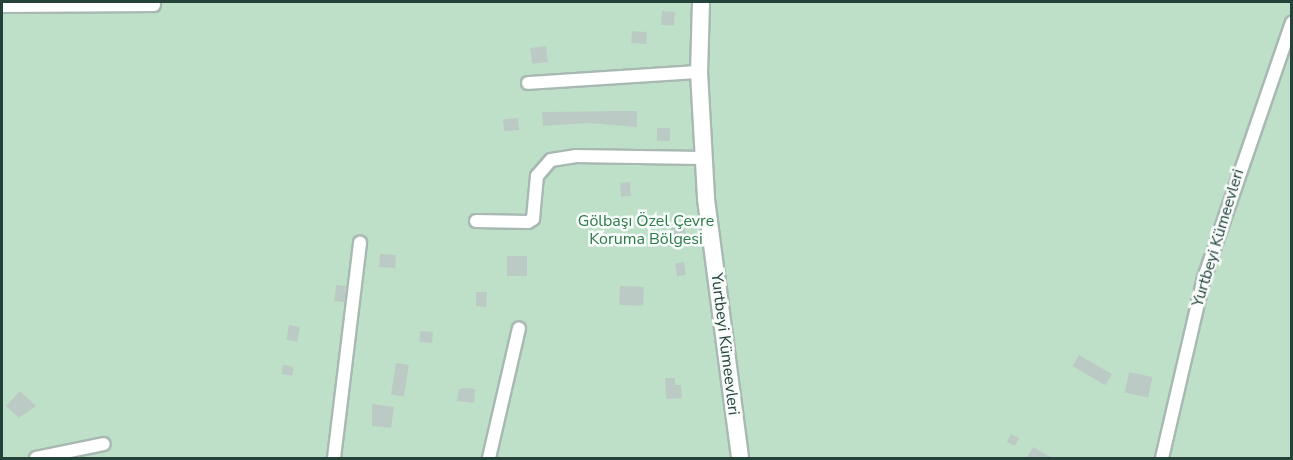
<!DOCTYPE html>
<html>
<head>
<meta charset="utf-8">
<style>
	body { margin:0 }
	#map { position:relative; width:1293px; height:460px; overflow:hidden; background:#e6efeb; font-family:"Nunito Sans",sans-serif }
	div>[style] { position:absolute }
	.green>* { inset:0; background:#bfe0c8; transform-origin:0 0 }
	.building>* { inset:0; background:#bbcac4; transform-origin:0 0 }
	.roads { filter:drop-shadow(2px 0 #a8b8b2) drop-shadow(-2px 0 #a8b8b2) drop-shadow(0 2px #a8b8b2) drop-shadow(0 -2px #a8b8b2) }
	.street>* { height:12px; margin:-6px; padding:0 6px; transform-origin:6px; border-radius:6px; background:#fff }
	.secondary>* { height:16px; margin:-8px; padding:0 8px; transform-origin:8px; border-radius:8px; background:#fff }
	span { translate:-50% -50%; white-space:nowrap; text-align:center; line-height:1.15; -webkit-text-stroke:5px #f7fbf9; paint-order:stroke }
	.park-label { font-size:16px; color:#2d7a4b }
	.street-label { font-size:16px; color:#24423a }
	.frame { position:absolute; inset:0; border:3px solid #24423a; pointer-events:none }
</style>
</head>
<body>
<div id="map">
	<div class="green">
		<i style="left:2px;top:2px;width:1289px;height:456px"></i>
	</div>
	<div class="building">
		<i style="left:662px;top:11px;width:13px;height:14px;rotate:4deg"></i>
		<i style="left:632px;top:31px;width:15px;height:12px;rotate:4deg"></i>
		<i style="left:546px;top:46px;width:16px;height:16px;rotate:83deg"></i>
		<i style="clip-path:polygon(617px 111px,637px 111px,637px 127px,588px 123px,543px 126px,542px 112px)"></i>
		<i style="left:518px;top:118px;width:12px;height:15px;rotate:85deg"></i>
		<i style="left:657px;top:128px;width:13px;height:13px"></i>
		<i style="left:630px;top:182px;width:14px;height:10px;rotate:86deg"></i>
		<i style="left:685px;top:227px;width:16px;height:14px;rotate:86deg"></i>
		<i style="left:380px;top:254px;width:16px;height:13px;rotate:4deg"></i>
		<i style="left:507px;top:256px;width:20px;height:20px"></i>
		<i style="left:684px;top:262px;width:13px;height:9px;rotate:81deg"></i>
		<i style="left:336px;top:285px;width:10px;height:16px;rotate:6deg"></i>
		<i style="left:620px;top:286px;width:24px;height:19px;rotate:2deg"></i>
		<i style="clip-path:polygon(476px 292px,487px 292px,486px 307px,476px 306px)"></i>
		<i style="left:289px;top:325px;width:11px;height:15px;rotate:10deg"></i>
		<i style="left:420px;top:331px;width:13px;height:11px;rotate:4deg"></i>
		<i style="left:1079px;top:355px;width:38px;height:13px;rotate:30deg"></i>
		<i style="left:396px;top:363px;width:13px;height:32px;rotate:9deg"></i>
		<i style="left:283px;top:365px;width:11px;height:9px;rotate:10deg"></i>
		<i style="left:1129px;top:372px;width:24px;height:21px;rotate:12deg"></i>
		<i style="clip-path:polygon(665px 378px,675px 378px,675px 385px,681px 385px,682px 398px,666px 399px)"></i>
		<i style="clip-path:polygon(466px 388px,475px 389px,474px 403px,457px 401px,459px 389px)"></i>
		<i style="clip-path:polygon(20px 391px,36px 406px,19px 418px,6px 406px)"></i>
		<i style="clip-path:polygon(372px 404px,394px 407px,391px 428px,372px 426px)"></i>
		<i style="left:1011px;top:434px;width:9px;height:9px;rotate:27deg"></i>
		<i style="clip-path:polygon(1033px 447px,1054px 459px,1026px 459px)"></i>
	</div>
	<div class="roads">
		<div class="street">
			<i style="left:2px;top:6px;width:152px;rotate:-0.4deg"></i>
			<i style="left:528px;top:83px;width:171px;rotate:-3.7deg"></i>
			<i style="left:476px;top:221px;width:52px;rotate:1.1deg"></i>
			<i style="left:528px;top:222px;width:6px;rotate:-31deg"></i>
			<i style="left:533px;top:219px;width:43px;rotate:-84.7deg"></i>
			<i style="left:537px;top:176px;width:21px;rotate:-49deg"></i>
			<i style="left:551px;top:160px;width:24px;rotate:-9deg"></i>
			<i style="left:575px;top:156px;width:127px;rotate:0.9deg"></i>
			<i style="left:36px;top:458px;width:69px;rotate:-11.6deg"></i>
			<i style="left:334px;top:458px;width:217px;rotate:-83.1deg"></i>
			<i style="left:489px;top:458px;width:133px;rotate:-77deg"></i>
			<i style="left:1162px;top:458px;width:185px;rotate:-76.9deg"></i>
			<i style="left:1204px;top:278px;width:270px;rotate:-71deg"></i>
		</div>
		<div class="secondary">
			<i style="left:701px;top:2px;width:70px;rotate:91.6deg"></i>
			<i style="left:699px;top:72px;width:127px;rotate:86.8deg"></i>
			<i style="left:706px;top:199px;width:261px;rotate:82.5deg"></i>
		</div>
	</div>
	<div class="park-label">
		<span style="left:646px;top:230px">Gölbaşı Özel Çevre<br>Koruma Bölgesi</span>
	</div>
	<div class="street-label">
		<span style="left:1218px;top:238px;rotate:-73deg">Yurtbeyi Kümeevleri</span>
		<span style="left:725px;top:344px;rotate:83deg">Yurtbeyi Kümeevleri</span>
	</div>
	<div class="frame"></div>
</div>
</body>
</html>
